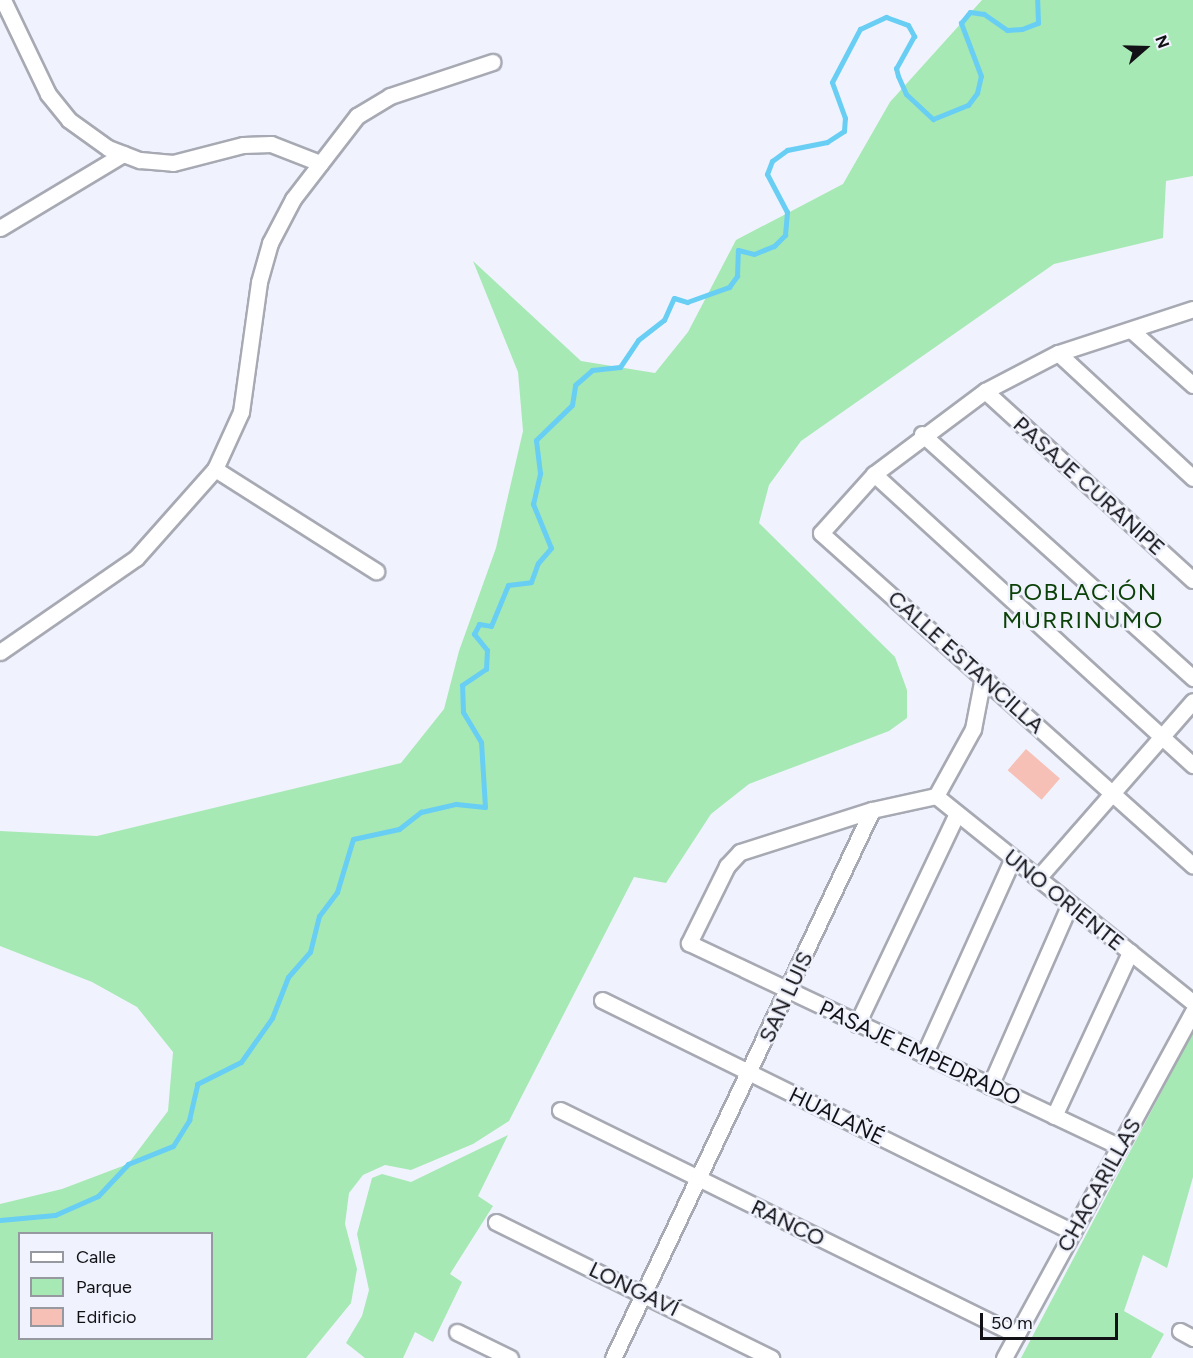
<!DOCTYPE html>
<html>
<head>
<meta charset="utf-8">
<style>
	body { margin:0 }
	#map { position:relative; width:1193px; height:1358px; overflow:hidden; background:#f0f3fd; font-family:Figtree,sans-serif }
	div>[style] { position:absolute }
	.green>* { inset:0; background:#a6e9b4 }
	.stream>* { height:5px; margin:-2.5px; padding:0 2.5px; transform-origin:2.5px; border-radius:2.5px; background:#68cef4 }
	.building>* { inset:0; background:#f6c0b6; transform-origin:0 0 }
	.roads { filter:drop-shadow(2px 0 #a7a9b3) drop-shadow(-2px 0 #a7a9b3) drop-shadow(0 2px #a7a9b3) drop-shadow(0 -2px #a7a9b3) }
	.street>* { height:15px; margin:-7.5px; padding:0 7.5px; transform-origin:7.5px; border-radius:7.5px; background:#fff }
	span { translate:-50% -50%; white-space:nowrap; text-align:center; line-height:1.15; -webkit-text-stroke:5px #f0f3fd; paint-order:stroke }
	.street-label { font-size:22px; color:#121216 }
	.neighbourhood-label { font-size:24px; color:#0c4109; letter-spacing:1.5px }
	.legend { position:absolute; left:18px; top:1232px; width:195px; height:108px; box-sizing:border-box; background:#f0f3fd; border:2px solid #9799a1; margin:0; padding:8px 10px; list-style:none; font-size:18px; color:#121216 }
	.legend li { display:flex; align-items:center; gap:12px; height:30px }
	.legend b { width:30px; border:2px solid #9799a1 }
	.north { position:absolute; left:1115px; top:18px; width:60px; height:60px; -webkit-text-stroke:4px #f0f3fd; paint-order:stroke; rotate:70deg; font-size:16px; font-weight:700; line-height:24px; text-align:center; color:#121216 }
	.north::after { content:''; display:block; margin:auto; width:21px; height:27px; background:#121216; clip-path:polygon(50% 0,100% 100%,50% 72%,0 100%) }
	.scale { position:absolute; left:980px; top:1313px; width:138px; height:27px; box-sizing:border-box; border:3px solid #121216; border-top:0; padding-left:8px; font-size:18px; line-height:21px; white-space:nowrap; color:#121216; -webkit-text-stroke:4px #f0f3fd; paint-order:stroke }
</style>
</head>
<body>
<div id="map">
	<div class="green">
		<i style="clip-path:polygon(evenodd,982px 0,1193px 0,1193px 176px,1166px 181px,1163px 238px,1054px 264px,801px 441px,769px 485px,759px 523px,895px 657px,907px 690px,907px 718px,889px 731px,749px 784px,711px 814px,666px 883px,634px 877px,509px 1121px,473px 1144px,411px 1170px,385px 1165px,363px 1175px,349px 1193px,345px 1224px,357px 1269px,351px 1303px,306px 1358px,0 1358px,0 1204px,62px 1189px,128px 1164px,168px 1111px,173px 1052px,137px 1007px,92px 982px,0 946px,0 831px,97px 836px,401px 763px,444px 709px,459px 651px,496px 548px,523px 431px,518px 372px,473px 261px,581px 361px,655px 373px,688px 332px,736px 240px,843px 184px,890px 102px,982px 0,20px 1234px,212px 1234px,212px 1338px,20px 1338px,20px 1234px)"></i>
		<i style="clip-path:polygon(1193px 1032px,1193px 1177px,1167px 1268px,1143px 1255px,1124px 1311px,1164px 1334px,1151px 1358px,1021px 1358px)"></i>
		<i style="clip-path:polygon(508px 1135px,478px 1196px,493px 1206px,450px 1274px,462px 1282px,433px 1342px,415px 1332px,403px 1358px,365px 1358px,346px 1343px,362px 1316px,369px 1290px,357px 1234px,372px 1178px,382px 1174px,411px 1182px)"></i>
	</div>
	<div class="stream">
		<i style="left:0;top:1220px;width:55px;rotate:-5.2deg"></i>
		<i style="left:55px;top:1215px;width:47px;rotate:-23.8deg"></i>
		<i style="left:98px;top:1196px;width:44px;rotate:-46.8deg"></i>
		<i style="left:128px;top:1164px;width:48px;rotate:-21.8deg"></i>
		<i style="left:173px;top:1146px;width:31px;rotate:-58deg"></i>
		<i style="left:189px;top:1120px;width:37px;rotate:-77deg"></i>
		<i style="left:197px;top:1084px;width:49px;rotate:-26.6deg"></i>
		<i style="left:241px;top:1062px;width:54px;rotate:-54.8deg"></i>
		<i style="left:272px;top:1018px;width:44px;rotate:-68.7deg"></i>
		<i style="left:288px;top:977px;width:33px;rotate:-49deg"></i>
		<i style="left:310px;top:952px;width:37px;rotate:-76deg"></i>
		<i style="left:319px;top:916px;width:30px;rotate:-53deg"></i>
		<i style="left:337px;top:892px;width:55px;rotate:-73.2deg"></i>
		<i style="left:353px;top:839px;width:47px;rotate:-12.3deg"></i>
		<i style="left:399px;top:829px;width:28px;rotate:-38deg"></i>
		<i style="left:421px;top:812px;width:36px;rotate:-13deg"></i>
		<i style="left:456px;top:804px;width:29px;rotate:6deg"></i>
		<i style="left:485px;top:807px;width:65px;rotate:-93.5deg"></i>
		<i style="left:481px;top:742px;width:35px;rotate:-121deg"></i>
		<i style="left:463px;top:712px;width:27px;rotate:-92deg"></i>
		<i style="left:462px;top:685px;width:29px;rotate:-34deg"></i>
		<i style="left:486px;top:669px;width:19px;rotate:-87deg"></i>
		<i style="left:487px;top:650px;width:21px;rotate:-129deg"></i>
		<i style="left:474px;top:634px;width:11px;rotate:-63deg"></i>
		<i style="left:479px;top:624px;width:12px;rotate:9deg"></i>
		<i style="left:491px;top:626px;width:44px;rotate:-67.5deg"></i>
		<i style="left:508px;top:585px;width:23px;rotate:-7deg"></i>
		<i style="left:531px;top:582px;width:20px;rotate:-70deg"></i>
		<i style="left:538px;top:563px;width:20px;rotate:-49deg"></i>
		<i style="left:551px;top:548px;width:48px;rotate:-112.2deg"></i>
		<i style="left:533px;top:504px;width:32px;rotate:-77deg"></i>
		<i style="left:540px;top:473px;width:33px;rotate:-97deg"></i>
		<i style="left:536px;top:440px;width:50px;rotate:-44.2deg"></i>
		<i style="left:572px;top:405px;width:20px;rotate:-81deg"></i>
		<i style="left:575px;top:385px;width:23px;rotate:-41deg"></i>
		<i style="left:592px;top:370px;width:28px;rotate:-6deg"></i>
		<i style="left:620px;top:367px;width:32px;rotate:-56deg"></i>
		<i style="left:638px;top:340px;width:33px;rotate:-38deg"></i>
		<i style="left:664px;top:320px;width:24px;rotate:-66deg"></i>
		<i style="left:674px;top:298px;width:14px;rotate:17deg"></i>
		<i style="left:687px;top:302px;width:45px;rotate:-19.7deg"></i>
		<i style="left:729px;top:287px;width:14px;rotate:-54deg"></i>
		<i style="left:737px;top:276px;width:26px;rotate:-88deg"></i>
		<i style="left:738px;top:250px;width:16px;rotate:14deg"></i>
		<i style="left:754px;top:254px;width:22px;rotate:-22deg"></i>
		<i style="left:774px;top:246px;width:16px;rotate:-45deg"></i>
		<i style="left:785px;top:235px;width:23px;rotate:-85deg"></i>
		<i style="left:787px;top:212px;width:43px;rotate:-117.8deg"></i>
		<i style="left:767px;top:174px;width:14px;rotate:-69deg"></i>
		<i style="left:772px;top:161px;width:19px;rotate:-36deg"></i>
		<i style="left:787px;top:150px;width:41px;rotate:-11.3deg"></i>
		<i style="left:827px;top:142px;width:20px;rotate:-33deg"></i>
		<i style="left:844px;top:131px;width:13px;rotate:-86deg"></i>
		<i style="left:845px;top:118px;width:38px;rotate:-110deg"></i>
		<i style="left:832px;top:82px;width:60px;rotate:-62.2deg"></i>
		<i style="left:860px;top:29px;width:29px;rotate:-25deg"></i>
		<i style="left:886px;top:17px;width:23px;rotate:20deg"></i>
		<i style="left:908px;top:25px;width:13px;rotate:61deg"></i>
		<i style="left:914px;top:36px;width:37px;rotate:119deg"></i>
		<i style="left:896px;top:68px;width:8px;rotate:76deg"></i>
		<i style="left:898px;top:76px;width:20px;rotate:66deg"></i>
		<i style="left:906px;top:94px;width:37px;rotate:43deg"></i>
		<i style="left:933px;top:119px;width:38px;rotate:-22deg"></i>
		<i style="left:968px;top:105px;width:15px;rotate:-53deg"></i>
		<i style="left:977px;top:93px;width:17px;rotate:-77deg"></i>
		<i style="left:981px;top:76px;width:57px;rotate:-110.7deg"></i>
		<i style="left:961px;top:23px;width:14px;rotate:-51deg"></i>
		<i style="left:970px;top:12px;width:14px;rotate:8deg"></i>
		<i style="left:984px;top:14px;width:28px;rotate:35deg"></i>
		<i style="left:1007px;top:30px;width:15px;rotate:-4deg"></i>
		<i style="left:1022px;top:29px;width:17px;rotate:-21deg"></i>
		<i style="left:1038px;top:23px;width:23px;rotate:-92deg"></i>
	</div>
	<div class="building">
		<i style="left:1026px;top:749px;width:45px;height:28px;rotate:41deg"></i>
	</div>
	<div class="roads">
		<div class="street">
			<i style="left:3px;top:0;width:104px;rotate:64.4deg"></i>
			<i style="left:48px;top:94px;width:33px;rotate:51deg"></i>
			<i style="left:69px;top:120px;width:48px;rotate:35.7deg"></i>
			<i style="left:108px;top:148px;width:34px;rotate:21deg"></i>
			<i style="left:140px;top:160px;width:33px;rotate:5deg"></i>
			<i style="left:173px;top:163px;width:72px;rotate:-14.4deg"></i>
			<i style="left:243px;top:145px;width:28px;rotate:-2deg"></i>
			<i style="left:271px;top:144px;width:53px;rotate:21.2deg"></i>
			<i style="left:0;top:228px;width:144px;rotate:-31deg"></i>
			<i style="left:1193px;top:309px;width:142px;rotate:161.9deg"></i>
			<i style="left:1058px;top:353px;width:82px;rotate:152.5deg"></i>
			<i style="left:985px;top:391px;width:139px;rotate:143.2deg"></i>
			<i style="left:874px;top:474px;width:79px;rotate:131.9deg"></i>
			<i style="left:821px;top:533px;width:499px;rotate:41.8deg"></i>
			<i style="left:1131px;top:330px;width:83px;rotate:41.6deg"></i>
			<i style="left:1058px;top:353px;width:184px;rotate:42.8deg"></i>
			<i style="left:985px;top:391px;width:281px;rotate:42.3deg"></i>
			<i style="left:922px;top:434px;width:365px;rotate:42deg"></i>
			<i style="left:215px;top:469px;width:191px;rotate:32.4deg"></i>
			<i style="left:874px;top:474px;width:432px;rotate:42.4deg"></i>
			<i style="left:0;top:652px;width:165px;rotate:-34.7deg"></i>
			<i style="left:136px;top:558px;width:119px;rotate:-48.4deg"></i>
			<i style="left:215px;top:469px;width:63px;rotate:-65.5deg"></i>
			<i style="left:241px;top:412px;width:131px;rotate:-82.1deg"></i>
			<i style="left:259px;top:282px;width:41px;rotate:-74.2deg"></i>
			<i style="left:270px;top:243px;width:50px;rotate:-62.4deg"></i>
			<i style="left:293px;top:199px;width:105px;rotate:-52.4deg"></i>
			<i style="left:357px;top:116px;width:39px;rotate:-31deg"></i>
			<i style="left:390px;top:96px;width:108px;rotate:-18.4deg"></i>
			<i style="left:936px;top:796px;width:330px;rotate:38.8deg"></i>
			<i style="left:872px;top:810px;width:139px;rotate:162.3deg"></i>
			<i style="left:740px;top:852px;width:19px;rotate:133deg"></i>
			<i style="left:727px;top:866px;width:86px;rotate:116.3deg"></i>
			<i style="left:689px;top:943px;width:476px;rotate:25.3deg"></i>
			<i style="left:1038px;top:878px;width:235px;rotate:-48.8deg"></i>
			<i style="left:602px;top:1000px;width:525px;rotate:26.22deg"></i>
			<i style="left:857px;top:1024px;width:233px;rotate:-64.6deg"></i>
			<i style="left:924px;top:1055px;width:216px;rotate:-65.7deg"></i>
			<i style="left:990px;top:1086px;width:199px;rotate:-66.3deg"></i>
			<i style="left:560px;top:1110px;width:509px;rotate:26.21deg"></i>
			<i style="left:1054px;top:1116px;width:181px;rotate:-65.1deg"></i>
			<i style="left:496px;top:1222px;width:307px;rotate:26.3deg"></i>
			<i style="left:1180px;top:1331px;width:15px;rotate:28deg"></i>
			<i style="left:457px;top:1332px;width:59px;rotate:26.1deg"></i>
			<i style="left:613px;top:1358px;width:606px;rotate:-64.7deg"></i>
			<i style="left:872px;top:810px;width:66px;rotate:-12.3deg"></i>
			<i style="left:936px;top:796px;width:77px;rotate:-61.1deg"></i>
			<i style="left:973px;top:729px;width:53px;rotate:-79.1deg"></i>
			<i style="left:1004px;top:1358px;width:394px;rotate:-61.4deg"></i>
		</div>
	</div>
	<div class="street-label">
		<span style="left:1089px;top:486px;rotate:42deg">PASAJE CURANIPE</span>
		<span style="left:966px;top:662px;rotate:42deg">CALLE ESTANCILLA</span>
		<span style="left:1064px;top:900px;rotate:39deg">UNO ORIENTE</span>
		<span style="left:786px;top:997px;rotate:-65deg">SAN LUIS</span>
		<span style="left:920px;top:1053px;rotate:25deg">PASAJE EMPEDRADO</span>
		<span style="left:837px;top:1116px;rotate:26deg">HUALAÑÉ</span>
		<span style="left:1099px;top:1185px;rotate:-61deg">CHACARILLAS</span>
		<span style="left:788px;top:1223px;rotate:26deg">RANCO</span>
		<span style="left:634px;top:1289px;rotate:26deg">LONGAVÍ</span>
	</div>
	<div class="neighbourhood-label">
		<span style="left:1083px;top:606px">POBLACIÓN<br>MURRINUMO</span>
	</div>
	<ul class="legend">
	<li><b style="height:8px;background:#fff"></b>Calle</li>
	<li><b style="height:16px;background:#a6e9b4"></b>Parque</li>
	<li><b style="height:16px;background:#f6c0b6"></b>Edificio</li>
	</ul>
	<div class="north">N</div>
	<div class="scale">50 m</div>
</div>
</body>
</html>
